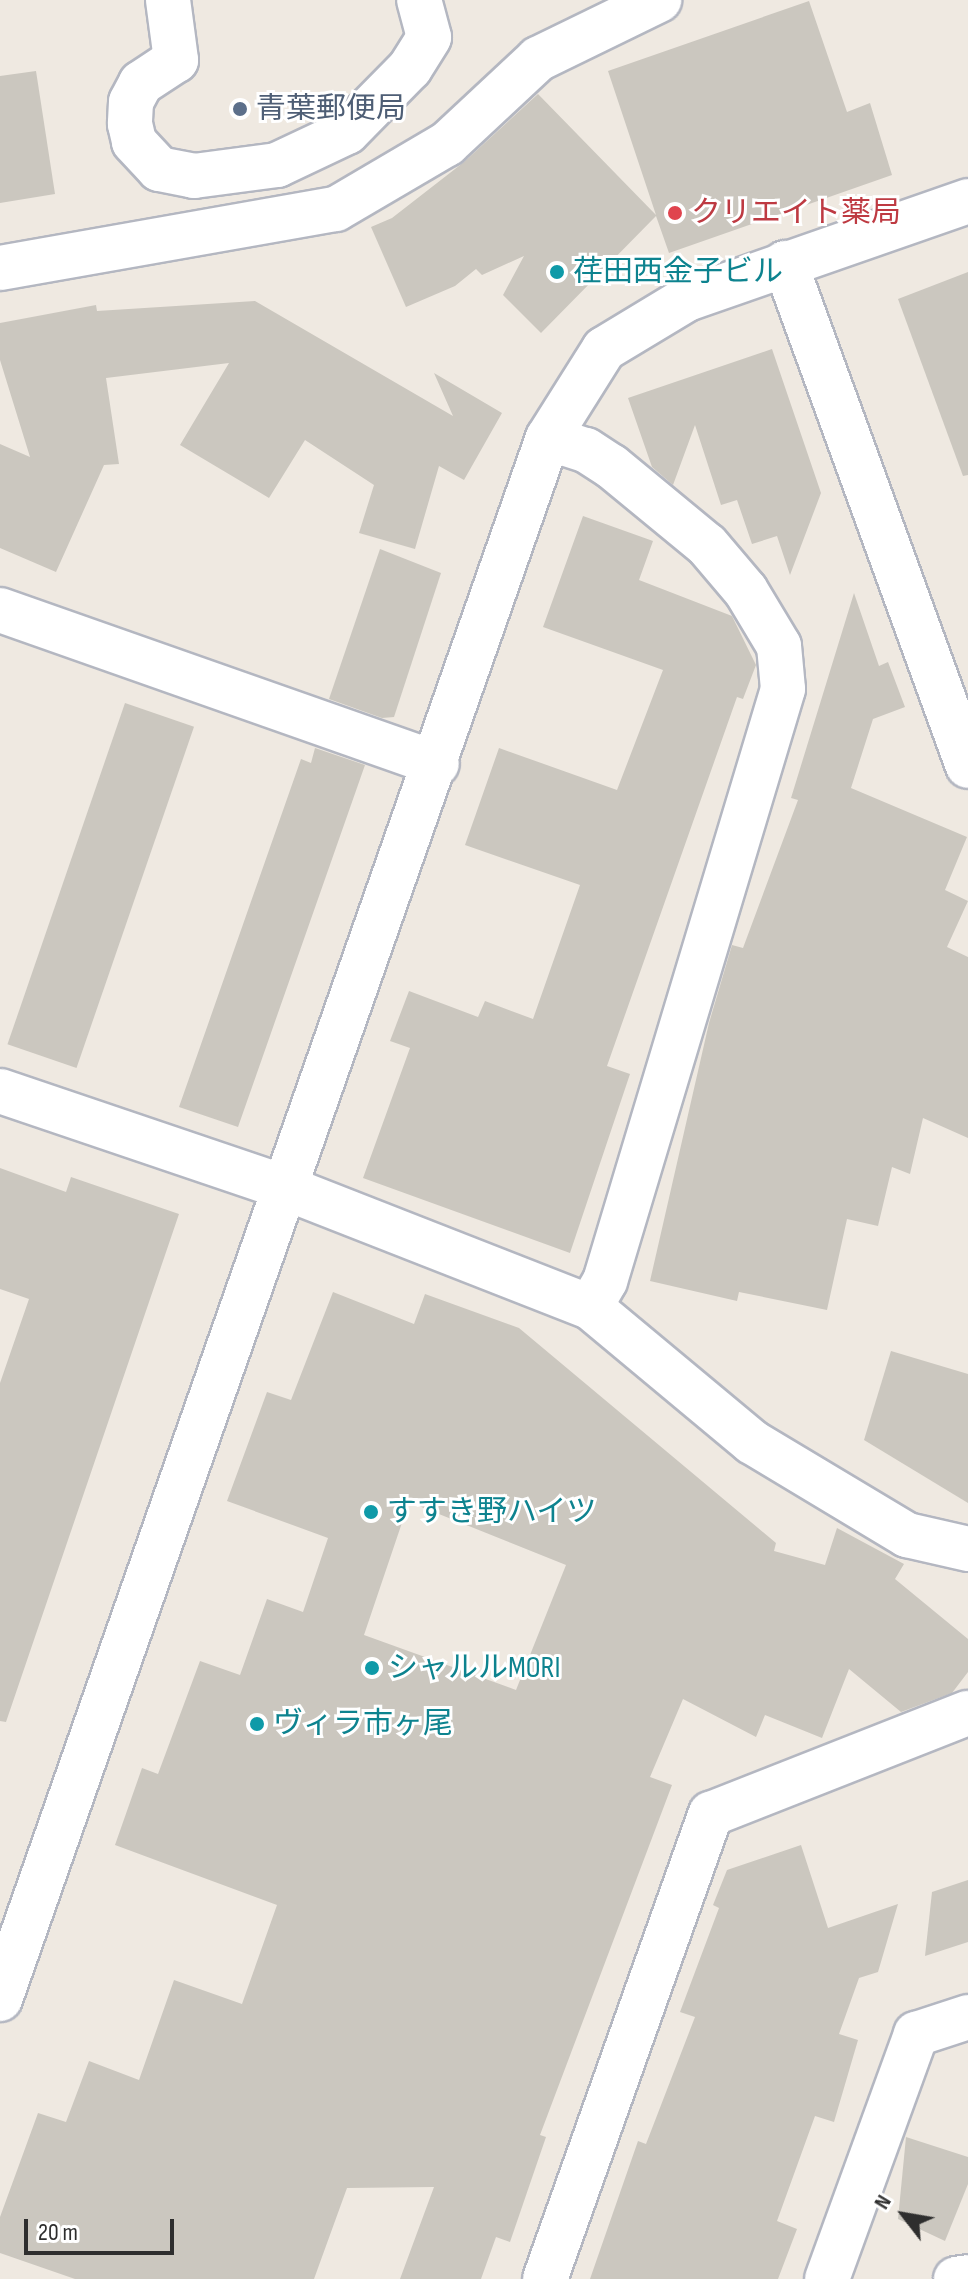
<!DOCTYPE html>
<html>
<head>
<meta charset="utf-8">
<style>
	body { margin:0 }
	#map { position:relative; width:968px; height:2279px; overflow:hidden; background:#efe9e1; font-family:"Sofia Sans Condensed","Noto Sans JP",sans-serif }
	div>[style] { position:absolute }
	.building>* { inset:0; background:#cbc7bf; transform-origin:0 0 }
	.roads { filter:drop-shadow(2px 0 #b4b7c1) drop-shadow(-2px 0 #b4b7c1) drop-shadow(0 2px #b4b7c1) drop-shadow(0 -2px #b4b7c1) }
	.minor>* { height:44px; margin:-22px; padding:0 22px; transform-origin:22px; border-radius:22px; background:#fff }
	.dots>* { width:22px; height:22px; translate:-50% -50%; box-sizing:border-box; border:4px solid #fff; border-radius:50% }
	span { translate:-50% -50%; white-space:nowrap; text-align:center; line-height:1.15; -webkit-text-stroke:6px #fff; paint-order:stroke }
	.service-label { font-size:30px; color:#4e5e75 }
	.left { translate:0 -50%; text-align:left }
	.health-label { font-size:30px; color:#be3a42 }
	.culture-label { font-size:30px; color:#0d838f }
	.north { position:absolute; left:864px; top:2175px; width:80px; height:80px; -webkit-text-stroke:6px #fff; paint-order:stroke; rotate:301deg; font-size:22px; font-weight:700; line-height:32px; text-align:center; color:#2e2e2e }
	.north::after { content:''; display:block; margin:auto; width:28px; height:36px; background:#2e2e2e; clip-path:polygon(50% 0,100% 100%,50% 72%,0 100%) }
	.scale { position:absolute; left:24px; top:2219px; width:150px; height:36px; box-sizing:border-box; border:4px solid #2e2e2e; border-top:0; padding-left:10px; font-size:24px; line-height:28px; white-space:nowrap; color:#2e2e2e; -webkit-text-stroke:6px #fff; paint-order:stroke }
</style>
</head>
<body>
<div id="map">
	<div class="building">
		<i style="clip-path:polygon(809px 1px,847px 112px,870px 103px,892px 175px,669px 253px,656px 216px,541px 333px,503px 295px,524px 256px,482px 275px,476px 269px,455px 286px,406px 307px,371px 227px,392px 218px,464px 162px,538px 94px,656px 215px,608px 71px)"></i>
		<i style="clip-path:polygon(36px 71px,55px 194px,0 203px,0 76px)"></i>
		<i style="clip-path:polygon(968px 272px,968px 475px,963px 476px,898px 299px)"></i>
		<i style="clip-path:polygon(255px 301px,453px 416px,434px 373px,502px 413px,464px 480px,439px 466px,415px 549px,359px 533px,374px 485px,305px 440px,269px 498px,180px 445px,229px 363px,106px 378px,119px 464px,104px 465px,56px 572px,0 548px,0 444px,30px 457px,0 360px,0 323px,96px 305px,97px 311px)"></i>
		<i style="clip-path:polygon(772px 349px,821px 493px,790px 575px,777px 536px,752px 544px,737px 500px,721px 505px,695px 425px,673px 485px,652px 467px,628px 398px)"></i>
		<i style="clip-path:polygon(583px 516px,653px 541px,639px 580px,732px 616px,756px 665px,743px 699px,737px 697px,607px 1066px,630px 1074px,570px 1253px,363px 1178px,410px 1048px,390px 1041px,409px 991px,478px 1017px,485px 1001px,533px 1019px,580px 885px,465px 845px,499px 748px,617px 790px,663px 670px,543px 627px)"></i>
		<i style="clip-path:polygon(380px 549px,441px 573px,394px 717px,382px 718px,329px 699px)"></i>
		<i style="clip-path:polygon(854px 593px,879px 666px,888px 662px,905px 707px,873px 719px,851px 788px,967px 837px,945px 890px,968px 901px,947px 947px,968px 957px,968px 1138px,923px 1118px,910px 1174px,892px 1167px,878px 1226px,847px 1219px,827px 1310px,739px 1292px,737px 1301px,650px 1281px,709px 1023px,732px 945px,743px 948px,798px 800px,791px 798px)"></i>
		<i style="left:125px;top:703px;width:73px;height:361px;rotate:19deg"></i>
		<i style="clip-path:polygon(315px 748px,365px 765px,238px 1127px,179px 1107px,301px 759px,311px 763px)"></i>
		<i style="clip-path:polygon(0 1168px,66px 1192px,71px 1177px,179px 1214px,6px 1722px,0 1721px,0 1383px,29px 1299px,0 1289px)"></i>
		<i style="clip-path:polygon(evenodd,333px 1292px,414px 1324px,425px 1294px,519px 1328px,776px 1543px,774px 1551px,825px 1565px,837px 1528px,904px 1564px,895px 1579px,968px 1639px,968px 1672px,952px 1693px,901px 1712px,849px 1669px,822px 1738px,765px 1715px,756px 1737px,683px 1699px,650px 1777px,672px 1785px,540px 2135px,546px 2137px,510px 2242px,496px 2237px,481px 2279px,400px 2279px,434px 2187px,347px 2188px,314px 2279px,75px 2279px,0 2253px,0 2217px,38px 2113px,66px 2122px,89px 2061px,139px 2080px,174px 1980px,242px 2004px,277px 1905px,115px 1845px,142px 1768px,158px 1774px,200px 1661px,240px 1675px,267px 1599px,303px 1612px,328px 1538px,227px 1501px,267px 1392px,291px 1400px,333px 1292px,409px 1502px,566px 1565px,516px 1690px,364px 1635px,409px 1502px)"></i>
		<i style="clip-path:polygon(891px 1351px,968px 1374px,968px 1503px,864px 1440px)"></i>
		<i style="clip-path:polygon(801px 1845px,828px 1928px,898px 1904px,878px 1972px,859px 1978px,839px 2034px,858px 2040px,834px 2122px,815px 2116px,777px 2221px,797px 2229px,778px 2279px,590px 2279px,638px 2141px,646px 2144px,695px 2017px,680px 2012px,719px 1908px,713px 1905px,727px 1870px)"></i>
		<i style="clip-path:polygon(968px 1880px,968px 1942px,925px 1956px,932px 1892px)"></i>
		<i style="clip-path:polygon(906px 2137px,968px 2157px,968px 2184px,945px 2241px,898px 2219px)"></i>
	</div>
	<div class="roads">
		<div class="minor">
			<i style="left:168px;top:0;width:61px;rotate:82.4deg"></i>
			<i style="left:176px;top:60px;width:42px;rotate:146.7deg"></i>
			<i style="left:141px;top:83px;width:21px;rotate:118deg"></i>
			<i style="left:131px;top:102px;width:22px;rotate:93deg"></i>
			<i style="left:130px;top:124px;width:18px;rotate:77deg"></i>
			<i style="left:134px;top:142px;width:37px;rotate:47deg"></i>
			<i style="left:159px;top:169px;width:36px;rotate:11deg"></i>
			<i style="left:194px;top:176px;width:84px;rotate:-7.5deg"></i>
			<i style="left:277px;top:165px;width:77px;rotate:-25.2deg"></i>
			<i style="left:347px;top:132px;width:90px;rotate:-45.5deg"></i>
			<i style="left:410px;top:68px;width:36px;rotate:-58deg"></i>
			<i style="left:429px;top:37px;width:38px;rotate:-105deg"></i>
			<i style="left:785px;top:263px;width:535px;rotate:70.01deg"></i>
			<i style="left:0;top:268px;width:341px;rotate:-10deg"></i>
			<i style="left:336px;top:209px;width:129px;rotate:-30.4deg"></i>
			<i style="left:447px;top:144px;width:125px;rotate:-43deg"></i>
			<i style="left:538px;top:59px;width:135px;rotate:-26deg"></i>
			<i style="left:548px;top:438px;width:40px;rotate:18deg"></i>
			<i style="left:586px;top:450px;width:30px;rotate:33deg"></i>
			<i style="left:611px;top:466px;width:124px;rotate:39.5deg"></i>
			<i style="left:707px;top:545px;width:60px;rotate:49.7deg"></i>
			<i style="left:746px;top:591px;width:64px;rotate:59deg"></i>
			<i style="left:779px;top:646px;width:43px;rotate:84.7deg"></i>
			<i style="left:783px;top:689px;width:618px;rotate:106.73deg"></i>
			<i style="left:605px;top:1281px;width:30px;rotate:120deg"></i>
			<i style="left:0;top:610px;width:463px;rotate:19.4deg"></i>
			<i style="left:0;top:1091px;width:302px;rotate:18.7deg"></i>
			<i style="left:286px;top:1188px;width:326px;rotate:21.4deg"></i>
			<i style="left:590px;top:1307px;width:211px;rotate:39.8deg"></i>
			<i style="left:752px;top:1442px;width:181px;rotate:31deg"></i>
			<i style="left:907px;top:1535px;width:63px;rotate:12.9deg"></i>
			<i style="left:0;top:1999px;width:1654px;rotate:-70.66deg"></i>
			<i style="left:548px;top:438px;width:105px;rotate:-57.8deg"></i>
			<i style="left:604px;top:349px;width:97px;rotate:-31.1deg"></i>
			<i style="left:687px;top:299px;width:298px;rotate:-19.2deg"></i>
			<i style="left:545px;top:2279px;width:494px;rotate:-70.4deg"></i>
			<i style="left:711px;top:1814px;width:276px;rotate:-21.5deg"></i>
			<i style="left:827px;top:2279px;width:261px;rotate:-70deg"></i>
			<i style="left:916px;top:2034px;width:55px;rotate:-18.1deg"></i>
			<i style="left:956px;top:2279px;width:12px;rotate:-9deg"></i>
		</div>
	</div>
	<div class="dots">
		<i style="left:240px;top:109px;background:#5c6f8a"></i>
		<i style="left:675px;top:213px;background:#e0444e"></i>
		<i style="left:557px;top:272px;background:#0f9aa8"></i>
		<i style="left:371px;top:1512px;background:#0f9aa8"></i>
		<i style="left:372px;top:1668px;background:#0f9aa8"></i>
		<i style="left:257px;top:1724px;background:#0f9aa8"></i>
	</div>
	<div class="service-label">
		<span class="left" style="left:256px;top:109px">青葉郵便局</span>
	</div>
	<div class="health-label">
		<span class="left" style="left:691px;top:213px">クリエイト薬局</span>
	</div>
	<div class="culture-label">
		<span class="left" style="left:573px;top:272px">荏田西金子ビル</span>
		<span class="left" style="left:387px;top:1512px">すすき野ハイツ</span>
		<span class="left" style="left:388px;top:1668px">シャルルMORI</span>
		<span class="left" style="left:273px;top:1724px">ヴィラ市ヶ尾</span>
	</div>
	<div class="north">N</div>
	<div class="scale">20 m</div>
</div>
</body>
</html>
